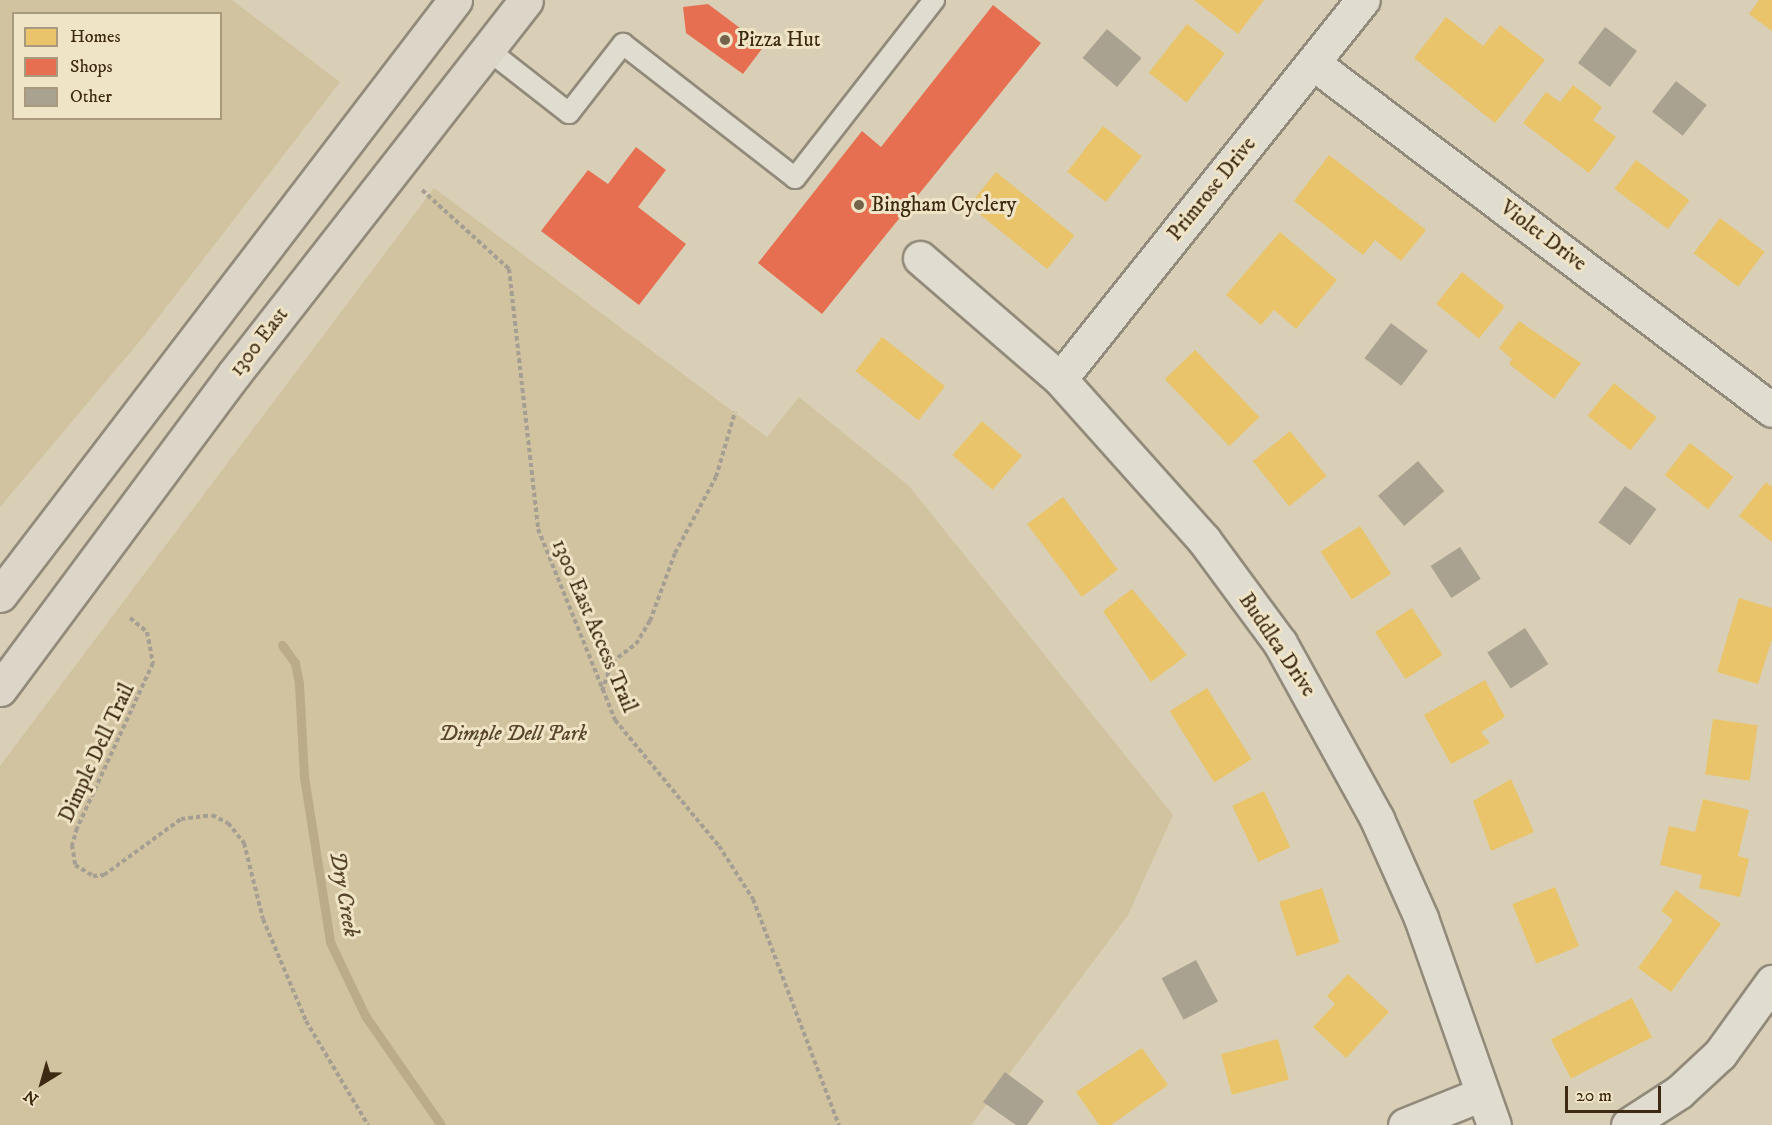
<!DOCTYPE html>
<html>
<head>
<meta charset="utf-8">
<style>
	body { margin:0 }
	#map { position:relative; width:1772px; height:1125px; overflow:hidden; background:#d9cfb6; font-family:"IM FELL DW Pica",serif }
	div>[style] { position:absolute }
	.green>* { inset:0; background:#d1c2a0 }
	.homes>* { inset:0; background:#e9c46a; transform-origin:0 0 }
	.shops>* { inset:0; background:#e76f51 }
	.stream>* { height:9px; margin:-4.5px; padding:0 4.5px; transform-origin:4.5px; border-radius:4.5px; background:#bbab88 }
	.building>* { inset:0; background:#aaa291; transform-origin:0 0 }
	.path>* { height:4px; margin-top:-2px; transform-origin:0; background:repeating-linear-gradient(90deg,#a49f92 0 4.5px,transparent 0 7.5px) }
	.roads { filter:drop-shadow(2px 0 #928a7a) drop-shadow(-2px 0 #928a7a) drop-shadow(0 2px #928a7a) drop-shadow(0 -2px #928a7a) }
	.lane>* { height:20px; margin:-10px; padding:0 10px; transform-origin:10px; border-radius:10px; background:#e1dcd0 }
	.street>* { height:33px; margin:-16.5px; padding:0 16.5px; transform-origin:16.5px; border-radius:16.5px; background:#e1dcd0 }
	.primary>* { height:33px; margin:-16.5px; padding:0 16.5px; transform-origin:16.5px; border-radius:16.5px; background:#dcd6c8 }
	.dots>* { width:16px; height:16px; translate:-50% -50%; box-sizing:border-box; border:3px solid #f0e4c6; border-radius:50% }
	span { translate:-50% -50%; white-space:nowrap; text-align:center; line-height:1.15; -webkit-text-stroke:6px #f0e4c6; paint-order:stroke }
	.poi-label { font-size:21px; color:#3e2a13 }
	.left { translate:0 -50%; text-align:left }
	.street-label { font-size:21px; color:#3e2a13 }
	.park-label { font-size:21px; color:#5a462c; font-style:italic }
	.water-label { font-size:22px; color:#5a462c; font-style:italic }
	.legend { position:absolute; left:12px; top:12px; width:210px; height:108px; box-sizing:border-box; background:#f0e4c6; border:2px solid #a99a7e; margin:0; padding:8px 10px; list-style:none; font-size:18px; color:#3e2a13 }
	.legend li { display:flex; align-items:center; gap:12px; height:30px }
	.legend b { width:30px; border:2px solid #a99a7e }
	.north { position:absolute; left:12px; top:1053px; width:60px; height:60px; -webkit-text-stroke:4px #f0e4c6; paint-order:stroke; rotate:217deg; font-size:16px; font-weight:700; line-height:24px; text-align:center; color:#3e2a13 }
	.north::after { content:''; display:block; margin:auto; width:21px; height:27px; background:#3e2a13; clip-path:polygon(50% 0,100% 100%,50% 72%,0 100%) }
	.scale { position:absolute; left:1565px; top:1086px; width:96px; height:27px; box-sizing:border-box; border:3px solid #3e2a13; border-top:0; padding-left:8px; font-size:18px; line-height:21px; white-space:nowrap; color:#3e2a13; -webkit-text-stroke:4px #f0e4c6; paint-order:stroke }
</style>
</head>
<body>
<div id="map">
	<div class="green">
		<i style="clip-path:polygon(evenodd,0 0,232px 0,340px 82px,144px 336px,0 507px,0 0,14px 14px,220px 14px,220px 118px,14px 118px,14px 14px)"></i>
		<i style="clip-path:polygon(434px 188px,767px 437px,799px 397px,909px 486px,1173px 815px,1128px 915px,971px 1125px,0 1125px,0 766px)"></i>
	</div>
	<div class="homes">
		<i style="clip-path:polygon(1194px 0,1264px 0,1238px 34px)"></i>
		<i style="clip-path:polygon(1759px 0,1772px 0,1772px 31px,1749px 14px)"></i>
		<i style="clip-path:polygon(1446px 17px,1483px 46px,1500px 25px,1545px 60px,1495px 123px,1414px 58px)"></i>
		<i style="left:1187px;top:24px;width:48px;height:62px;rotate:38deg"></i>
		<i style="clip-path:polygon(1573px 85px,1602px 107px,1593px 120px,1616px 137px,1589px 173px,1523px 123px,1546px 92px,1560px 102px)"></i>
		<i style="left:1103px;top:126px;width:49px;height:58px;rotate:38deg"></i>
		<i style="clip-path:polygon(1329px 155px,1426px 230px,1401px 261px,1375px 240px,1363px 255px,1294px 201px)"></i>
		<i style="left:1636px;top:160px;width:67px;height:36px;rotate:37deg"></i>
		<i style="left:996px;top:172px;width:101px;height:43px;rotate:39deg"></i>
		<i style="left:1720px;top:218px;width:56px;height:44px;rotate:37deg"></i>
		<i style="clip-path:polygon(1280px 232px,1337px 280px,1296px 329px,1274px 310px,1261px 325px,1226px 295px)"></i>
		<i style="left:1462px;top:272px;width:55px;height:41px;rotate:39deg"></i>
		<i style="clip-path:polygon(1519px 321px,1581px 363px,1554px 399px,1509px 364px,1512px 359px,1499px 348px)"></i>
		<i style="left:882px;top:337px;width:80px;height:43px;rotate:38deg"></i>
		<i style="left:1195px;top:350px;width:93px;height:42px;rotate:46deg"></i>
		<i style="left:1614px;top:383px;width:55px;height:42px;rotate:39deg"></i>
		<i style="left:982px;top:421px;width:53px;height:45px;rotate:41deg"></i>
		<i style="left:1290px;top:431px;width:58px;height:48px;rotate:51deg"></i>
		<i style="left:1690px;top:443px;width:55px;height:41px;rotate:38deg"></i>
		<i style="clip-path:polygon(1766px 482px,1772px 487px,1772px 542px,1739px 516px)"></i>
		<i style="left:1063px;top:497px;width:91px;height:45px;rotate:53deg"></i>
		<i style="left:1360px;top:526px;width:57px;height:47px;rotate:57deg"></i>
		<i style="clip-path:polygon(1132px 589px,1187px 655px,1151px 682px,1103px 611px)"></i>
		<i style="clip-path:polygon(1739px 598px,1772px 608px,1772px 639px,1758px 684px,1717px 672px)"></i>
		<i style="left:1412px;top:608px;width:56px;height:44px;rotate:57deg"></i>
		<i style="clip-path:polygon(1485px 680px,1505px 717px,1481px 732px,1490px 743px,1451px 764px,1424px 715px)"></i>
		<i style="left:1207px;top:688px;width:84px;height:44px;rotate:58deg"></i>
		<i style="left:1713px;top:719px;width:45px;height:56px;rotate:8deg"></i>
		<i style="clip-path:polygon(1511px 779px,1534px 832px,1491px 851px,1473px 801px)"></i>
		<i style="left:1264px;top:791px;width:62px;height:35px;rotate:65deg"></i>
		<i style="clip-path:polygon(1703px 799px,1749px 810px,1738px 856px,1749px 859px,1740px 897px,1699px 888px,1702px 875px,1660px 865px,1669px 826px,1695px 832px)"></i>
		<i style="left:1555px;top:887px;width:64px;height:46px;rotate:68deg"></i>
		<i style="left:1322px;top:888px;width:57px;height:45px;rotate:72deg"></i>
		<i style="clip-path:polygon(1676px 890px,1721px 924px,1671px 992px,1638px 968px,1673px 920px,1661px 911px)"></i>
		<i style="clip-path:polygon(1348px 974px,1389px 1012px,1346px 1058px,1313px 1027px,1335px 1004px,1327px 996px)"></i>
		<i style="left:1632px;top:998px;width:44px;height:91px;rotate:63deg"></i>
		<i style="left:1278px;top:1039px;width:42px;height:59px;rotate:75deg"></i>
		<i style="clip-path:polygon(1142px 1048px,1168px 1085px,1111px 1125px,1099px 1125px,1076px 1092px)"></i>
	</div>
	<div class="shops">
		<i style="clip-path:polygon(708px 4px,764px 46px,743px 74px,686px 33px,683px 7px)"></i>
		<i style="clip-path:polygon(993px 5px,1041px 43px,822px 314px,758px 263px,862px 131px,881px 147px)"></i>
		<i style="clip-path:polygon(636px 147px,666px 170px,638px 207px,686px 244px,639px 305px,541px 231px,588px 170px,608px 184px)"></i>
	</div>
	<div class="stream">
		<i style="left:282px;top:645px;width:22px;rotate:54deg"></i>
		<i style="left:295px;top:663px;width:21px;rotate:79deg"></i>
		<i style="left:299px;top:684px;width:93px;rotate:86.9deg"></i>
		<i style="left:304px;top:777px;width:167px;rotate:81deg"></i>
		<i style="left:330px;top:942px;width:83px;rotate:64.4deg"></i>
		<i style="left:366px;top:1017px;width:131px;rotate:55.2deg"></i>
	</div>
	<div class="building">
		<i style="left:1605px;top:27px;width:40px;height:45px;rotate:37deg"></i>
		<i style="left:1107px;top:29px;width:45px;height:38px;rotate:40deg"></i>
		<i style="left:1676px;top:81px;width:39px;height:39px;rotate:38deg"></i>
		<i style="left:1391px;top:323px;width:46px;height:44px;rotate:37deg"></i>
		<i style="left:1418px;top:461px;width:40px;height:53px;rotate:49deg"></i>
		<i style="left:1625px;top:486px;width:39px;height:45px;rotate:36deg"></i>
		<i style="left:1460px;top:547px;width:38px;height:35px;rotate:57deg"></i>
		<i style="left:1525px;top:628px;width:43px;height:45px;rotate:57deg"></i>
		<i style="left:1196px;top:960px;width:47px;height:39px;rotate:62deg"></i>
		<i style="clip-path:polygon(1005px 1072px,1044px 1101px,1027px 1125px,1016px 1125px,983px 1102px)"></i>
	</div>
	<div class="path">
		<i style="left:422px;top:190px;width:118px;rotate:42.2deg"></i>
		<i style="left:509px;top:269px;width:262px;rotate:83.6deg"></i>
		<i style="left:538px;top:529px;width:206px;rotate:68deg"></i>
		<i style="left:615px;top:720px;width:163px;rotate:50.5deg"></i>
		<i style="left:719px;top:846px;width:63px;rotate:57.3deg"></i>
		<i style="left:753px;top:899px;width:242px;rotate:69.2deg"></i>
		<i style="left:130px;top:618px;width:22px;rotate:39deg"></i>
		<i style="left:147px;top:632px;width:32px;rotate:79deg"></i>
		<i style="left:153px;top:663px;width:182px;rotate:114.7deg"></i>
		<i style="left:77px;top:828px;width:18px;rotate:106deg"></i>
		<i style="left:72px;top:845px;width:20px;rotate:81deg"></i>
		<i style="left:75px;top:865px;width:21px;rotate:31deg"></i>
		<i style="left:93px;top:876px;width:11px;rotate:-5deg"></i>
		<i style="left:104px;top:875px;width:95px;rotate:-36deg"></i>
		<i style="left:181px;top:819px;width:31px;rotate:-7deg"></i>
		<i style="left:212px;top:815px;width:18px;rotate:27deg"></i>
		<i style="left:228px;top:823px;width:26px;rotate:51deg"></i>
		<i style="left:244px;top:843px;width:78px;rotate:76deg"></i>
		<i style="left:263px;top:919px;width:111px;rotate:67.1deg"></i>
		<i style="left:306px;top:1021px;width:121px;rotate:59.2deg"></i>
		<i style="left:602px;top:691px;width:31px;rotate:-71deg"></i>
		<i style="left:612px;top:662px;width:30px;rotate:-37deg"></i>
		<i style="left:636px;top:644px;width:27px;rotate:-59deg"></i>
		<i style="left:650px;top:621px;width:72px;rotate:-69.8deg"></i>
		<i style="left:675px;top:553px;width:86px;rotate:-61.7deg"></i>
		<i style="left:716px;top:477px;width:68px;rotate:-73.7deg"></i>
	</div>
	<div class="roads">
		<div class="lane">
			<i style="left:487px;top:49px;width:104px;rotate:38deg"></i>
			<i style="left:569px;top:113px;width:88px;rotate:-52deg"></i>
			<i style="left:623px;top:44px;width:218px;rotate:37.9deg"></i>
			<i style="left:795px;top:178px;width:226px;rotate:-52deg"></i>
		</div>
		<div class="street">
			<i style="left:1313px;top:63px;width:575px;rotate:37.09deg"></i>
			<i style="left:920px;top:258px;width:185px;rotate:40.8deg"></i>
			<i style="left:1060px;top:379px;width:216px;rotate:48.2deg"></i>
			<i style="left:1204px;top:540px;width:128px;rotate:53.6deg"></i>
			<i style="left:1280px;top:643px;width:201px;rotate:61.1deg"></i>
			<i style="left:1377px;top:819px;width:108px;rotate:66deg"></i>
			<i style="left:1421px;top:918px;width:219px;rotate:70.6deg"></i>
			<i style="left:1060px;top:379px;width:485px;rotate:-51.4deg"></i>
			<i style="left:1405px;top:1125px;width:83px;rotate:-21.9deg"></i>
			<i style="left:1628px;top:1125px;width:61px;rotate:-32.9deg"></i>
			<i style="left:1679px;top:1092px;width:56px;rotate:-42.8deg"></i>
			<i style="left:1720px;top:1054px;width:89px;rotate:-54.2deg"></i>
		</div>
		<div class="primary">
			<i style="left:0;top:595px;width:749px;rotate:-52.59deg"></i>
			<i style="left:0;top:689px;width:392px;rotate:-53.4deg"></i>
			<i style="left:234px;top:374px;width:474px;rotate:-52deg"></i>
		</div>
	</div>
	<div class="dots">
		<i style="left:725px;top:40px;background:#74644c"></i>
		<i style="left:859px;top:205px;background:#74644c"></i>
	</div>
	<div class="poi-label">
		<span class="left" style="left:737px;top:40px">Pizza Hut</span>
		<span class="left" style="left:871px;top:205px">Bingham Cyclery</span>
	</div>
	<div class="street-label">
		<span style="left:1212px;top:189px;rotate:-51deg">Primrose Drive</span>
		<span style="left:1543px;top:236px;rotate:37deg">Violet Drive</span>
		<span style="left:259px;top:342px;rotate:-52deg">1300 East</span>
		<span style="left:594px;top:626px;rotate:67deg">1300 East Access Trail</span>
		<span style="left:1277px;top:645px;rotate:56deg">Buddlea Drive</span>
		<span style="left:97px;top:753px;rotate:-65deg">Dimple Dell Trail</span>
	</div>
	<div class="park-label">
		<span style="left:513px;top:734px">Dimple Dell Park</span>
	</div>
	<div class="water-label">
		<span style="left:344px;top:894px;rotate:80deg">Dry Creek</span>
	</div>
	<ul class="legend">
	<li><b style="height:16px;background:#e9c46a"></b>Homes</li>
	<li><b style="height:16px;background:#e76f51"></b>Shops</li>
	<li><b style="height:16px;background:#aaa291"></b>Other</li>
	</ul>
	<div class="north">N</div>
	<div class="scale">20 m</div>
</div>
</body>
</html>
